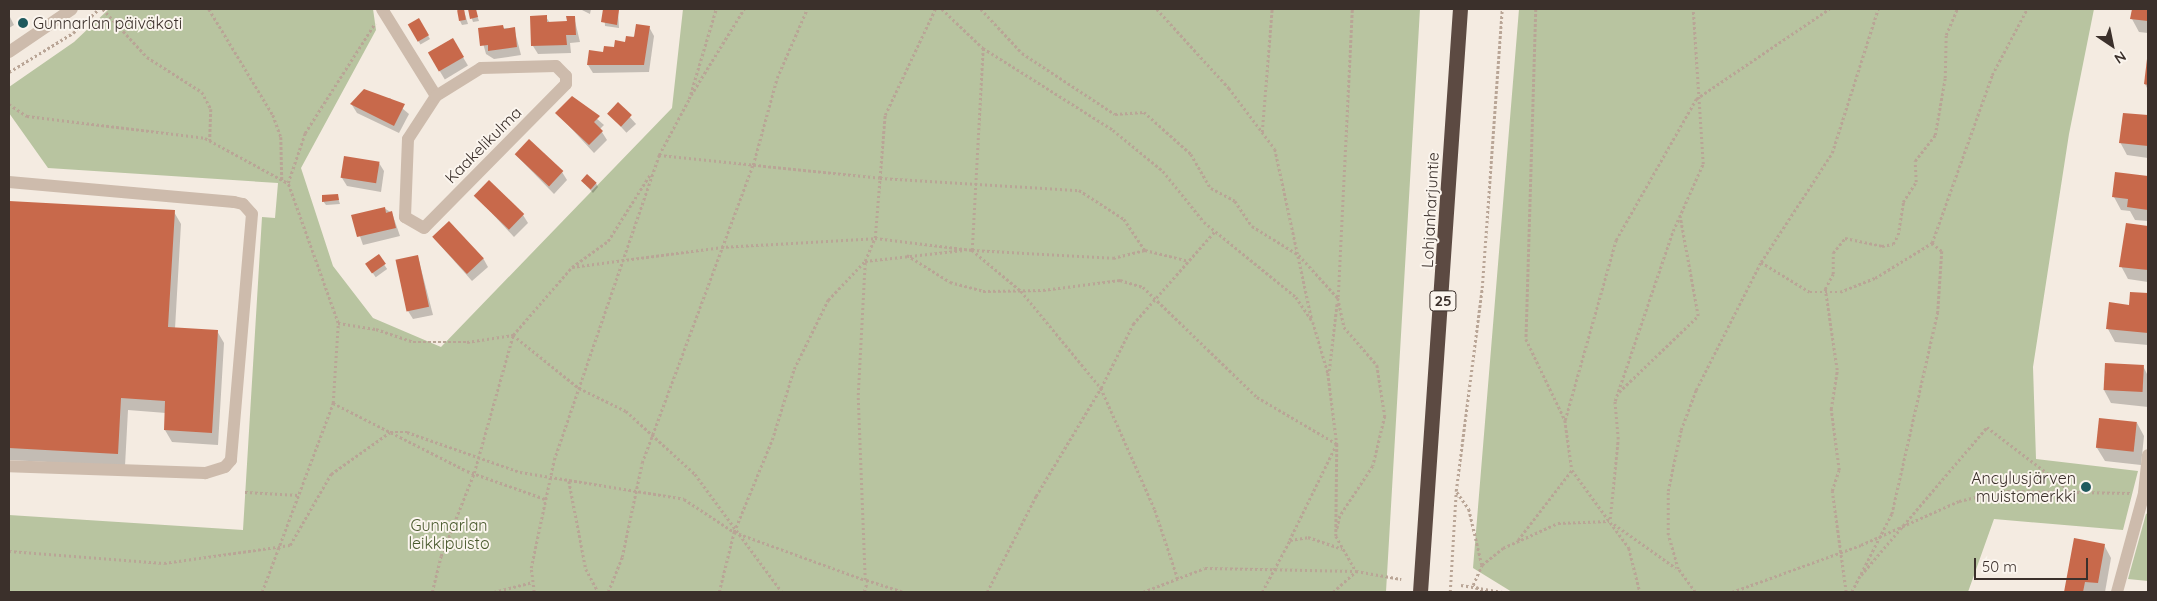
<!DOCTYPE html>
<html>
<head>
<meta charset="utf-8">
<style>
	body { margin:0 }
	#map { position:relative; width:2157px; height:601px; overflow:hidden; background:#f4ebe1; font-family:Quicksand,sans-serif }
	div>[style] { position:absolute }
	.green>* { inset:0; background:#b8c4a0 }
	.shadow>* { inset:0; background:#0003; transform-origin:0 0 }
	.building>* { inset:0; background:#c8694b; transform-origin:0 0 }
	.path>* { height:2.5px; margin-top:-1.25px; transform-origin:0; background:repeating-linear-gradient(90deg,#b9a596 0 2.5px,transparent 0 5px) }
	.minor>* { height:12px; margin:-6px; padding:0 6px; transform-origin:6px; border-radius:6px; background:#cdbbac }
	.highway>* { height:15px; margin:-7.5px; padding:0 7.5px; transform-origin:7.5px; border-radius:7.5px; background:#5c4a42 }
	.dots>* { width:14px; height:14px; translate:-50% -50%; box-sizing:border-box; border:2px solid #fbf5ee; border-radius:50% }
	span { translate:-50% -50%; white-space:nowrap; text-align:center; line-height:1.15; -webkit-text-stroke:4px #fbf5ee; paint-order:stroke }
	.shield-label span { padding:1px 4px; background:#fbf5ee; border:1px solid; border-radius:4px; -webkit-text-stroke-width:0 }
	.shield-label { font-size:15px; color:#3b302b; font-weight:700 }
	.poi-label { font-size:16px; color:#3b302b }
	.left { translate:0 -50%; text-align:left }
	.right { translate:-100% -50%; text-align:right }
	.street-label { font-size:16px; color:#3b302b }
	.park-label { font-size:16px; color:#4a5a2e }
	.frame { position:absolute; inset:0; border:10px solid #3b302b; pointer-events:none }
	.north { position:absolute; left:2087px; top:20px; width:50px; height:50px; -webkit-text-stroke:4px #fbf5ee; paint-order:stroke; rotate:146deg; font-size:14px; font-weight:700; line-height:20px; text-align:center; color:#3b302b }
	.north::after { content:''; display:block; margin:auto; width:18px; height:22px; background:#3b302b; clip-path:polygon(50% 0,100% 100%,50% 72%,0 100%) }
	.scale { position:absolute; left:1974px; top:558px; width:114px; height:22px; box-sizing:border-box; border:2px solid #3b302b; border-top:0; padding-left:6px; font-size:15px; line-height:18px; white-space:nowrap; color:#3b302b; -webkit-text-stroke:4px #fbf5ee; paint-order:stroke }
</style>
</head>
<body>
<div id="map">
	<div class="green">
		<i style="clip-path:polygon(109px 9px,373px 9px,376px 30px,301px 168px,333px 266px,373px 318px,441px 347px,672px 108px,683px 9px,1420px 9px,1386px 592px,9px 592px,9px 515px,243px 530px,262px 217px,275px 218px,278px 183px,48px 168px,9px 113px,9px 87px,74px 42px)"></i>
		<i style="clip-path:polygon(1519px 9px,2094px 9px,2069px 134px,2033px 367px,2036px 459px,2138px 471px,2123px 530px,1994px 519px,1968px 592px,1512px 592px,1473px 568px)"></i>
		<i style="clip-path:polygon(2148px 513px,2148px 581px,2128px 579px,2146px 514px)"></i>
	</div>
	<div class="shadow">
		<i style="clip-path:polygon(469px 9px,475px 9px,479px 21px,473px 22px)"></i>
		<i style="clip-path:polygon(580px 9px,591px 9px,590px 14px)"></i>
		<i style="clip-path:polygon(604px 9px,618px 10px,619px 28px,605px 26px)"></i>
		<i style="clip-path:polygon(2133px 9px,2148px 9px,2148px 33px,2139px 32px,2132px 19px)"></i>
		<i style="clip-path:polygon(464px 11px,468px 24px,462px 25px,460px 21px)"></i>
		<i style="clip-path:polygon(9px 15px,14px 25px,9px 28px)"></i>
		<i style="clip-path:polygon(546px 17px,550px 23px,568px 22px,574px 17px,580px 42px,570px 43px,571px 53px,538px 54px,533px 46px)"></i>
		<i style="left:419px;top:20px;width:22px;height:11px;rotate:60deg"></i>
		<i style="clip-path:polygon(649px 27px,654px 36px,649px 72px,593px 73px,588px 65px)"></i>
		<i style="clip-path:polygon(514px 28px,521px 55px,494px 59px,486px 54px,479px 29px)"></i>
		<i style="left:452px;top:39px;width:31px;height:27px;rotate:59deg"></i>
		<i style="clip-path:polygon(2148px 60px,2148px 90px,2145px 84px)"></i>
		<i style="clip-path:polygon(572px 97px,604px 125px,600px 129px,607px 140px,594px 153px,557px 113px)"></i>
		<i style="clip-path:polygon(390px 98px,409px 114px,399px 133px,357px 113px,352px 105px)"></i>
		<i style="left:618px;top:104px;width:27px;height:13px;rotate:48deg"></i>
		<i style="clip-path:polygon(2124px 114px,2148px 117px,2148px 158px,2127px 155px,2120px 142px)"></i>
		<i style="clip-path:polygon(516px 155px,562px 172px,567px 180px,554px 194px)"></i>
		<i style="clip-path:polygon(379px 163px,384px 171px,381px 192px,347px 186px,342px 178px)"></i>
		<i style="clip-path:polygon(2116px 173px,2148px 177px,2148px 221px,2135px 220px,2130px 211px,2121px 210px,2114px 197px)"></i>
		<i style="clip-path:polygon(582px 181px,596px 183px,598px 187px,593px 193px)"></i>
		<i style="clip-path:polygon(337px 195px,340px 204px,326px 205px,323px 201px)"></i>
		<i style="clip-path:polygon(476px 196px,523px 215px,528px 223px,514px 237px)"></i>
		<i style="clip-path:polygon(9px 203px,174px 212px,181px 224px,175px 329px,217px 331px,224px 343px,218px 445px,172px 442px,165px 430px,166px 413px,128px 410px,125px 466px,9px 460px)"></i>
		<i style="clip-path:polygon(384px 208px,392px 213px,400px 236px,363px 245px,353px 216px)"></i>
		<i style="clip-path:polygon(2127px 224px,2148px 227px,2148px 282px,2128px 279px,2121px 266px)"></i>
		<i style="clip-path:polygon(433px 237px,483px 258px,488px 267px,472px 281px)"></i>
		<i style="left:378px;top:256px;width:16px;height:14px;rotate:55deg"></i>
		<i style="clip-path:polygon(418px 257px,433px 315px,413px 319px,408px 311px)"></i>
		<i style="clip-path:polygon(2131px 293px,2148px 294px,2148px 345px,2115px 342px,2108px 329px,2130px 307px)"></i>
		<i style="clip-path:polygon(2143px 366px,2148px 376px,2148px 407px,2111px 403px,2104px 390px)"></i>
		<i style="clip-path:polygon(2137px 423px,2144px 436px,2141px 465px,2105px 461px,2097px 448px)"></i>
		<i style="clip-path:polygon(2075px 540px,2104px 545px,2111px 558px,2105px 592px,2065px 592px)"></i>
	</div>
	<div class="building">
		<i style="left:464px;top:9px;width:11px;height:7px;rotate:80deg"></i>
		<i style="clip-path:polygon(468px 9px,476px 9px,478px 17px,470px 19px)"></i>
		<i style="clip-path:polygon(603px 9px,619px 10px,617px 25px,601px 22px)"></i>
		<i style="clip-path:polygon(2132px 9px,2148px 9px,2148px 21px,2130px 19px)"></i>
		<i style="clip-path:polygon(547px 15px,547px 22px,567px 21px,566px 16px,575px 16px,576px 35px,566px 35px,567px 45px,531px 46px,530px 16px)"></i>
		<i style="left:419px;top:18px;width:20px;height:13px;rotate:60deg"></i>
		<i style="clip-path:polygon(636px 24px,650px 26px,644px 65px,587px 65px,589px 50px,603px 52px,604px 46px,614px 47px,615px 40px,625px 42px,626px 36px,634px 37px)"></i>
		<i style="clip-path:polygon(503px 25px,504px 29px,515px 27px,517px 47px,488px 51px,488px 45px,480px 46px,478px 28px)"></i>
		<i style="left:453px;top:38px;width:22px;height:29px;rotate:60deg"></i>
		<i style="clip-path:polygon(2147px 59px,2148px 59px,2148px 85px,2144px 84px)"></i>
		<i style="clip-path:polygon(364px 89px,405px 104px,394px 126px,350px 104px)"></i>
		<i style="clip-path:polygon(572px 96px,600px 116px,594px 122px,603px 131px,589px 145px,555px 113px)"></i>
		<i style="left:618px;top:102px;width:19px;height:16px;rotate:43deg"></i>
		<i style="clip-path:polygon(2123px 113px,2148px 115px,2148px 146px,2119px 143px)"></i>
		<i style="left:529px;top:139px;width:47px;height:21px;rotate:43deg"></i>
		<i style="left:344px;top:156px;width:36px;height:22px;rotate:9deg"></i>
		<i style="clip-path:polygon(2115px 172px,2148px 176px,2148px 210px,2127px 207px,2128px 199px,2112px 197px)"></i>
		<i style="left:587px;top:174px;width:13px;height:9px;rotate:42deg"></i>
		<i style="left:489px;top:180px;width:49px;height:22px;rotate:44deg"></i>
		<i style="clip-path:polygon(338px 194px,339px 200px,322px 202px,322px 195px)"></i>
		<i style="clip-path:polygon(9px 201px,175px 210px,168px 327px,218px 330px,212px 433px,164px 430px,165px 401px,121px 398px,118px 454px,9px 448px)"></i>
		<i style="clip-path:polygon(385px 207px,386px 213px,392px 211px,396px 228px,357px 237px,351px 215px)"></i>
		<i style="left:449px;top:221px;width:51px;height:23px;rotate:47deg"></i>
		<i style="clip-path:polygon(2126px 223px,2148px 226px,2148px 270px,2119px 267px)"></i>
		<i style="left:379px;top:254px;width:12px;height:17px;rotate:55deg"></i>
		<i style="left:418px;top:255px;width:53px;height:23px;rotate:78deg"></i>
		<i style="clip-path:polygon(2130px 292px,2148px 293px,2148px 333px,2106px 329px,2109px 302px,2129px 305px)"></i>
		<i style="left:2105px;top:363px;width:39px;height:27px;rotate:3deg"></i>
		<i style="left:2099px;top:418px;width:38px;height:30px;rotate:6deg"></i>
		<i style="clip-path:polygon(2074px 538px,2105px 544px,2098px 583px,2085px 582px,2083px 592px,2064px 592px)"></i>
	</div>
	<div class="path">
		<i style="left:103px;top:9px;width:65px;rotate:47.5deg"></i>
		<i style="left:147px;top:57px;width:65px;rotate:32.5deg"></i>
		<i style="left:202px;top:92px;width:19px;rotate:62deg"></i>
		<i style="left:211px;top:109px;width:31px;rotate:92deg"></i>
		<i style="left:209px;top:9px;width:124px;rotate:58.9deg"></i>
		<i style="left:273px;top:115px;width:23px;rotate:70deg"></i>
		<i style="left:281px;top:137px;width:43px;rotate:88.7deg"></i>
		<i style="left:942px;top:9px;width:57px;rotate:43.6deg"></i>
		<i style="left:983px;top:48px;width:154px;rotate:32.2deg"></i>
		<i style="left:1113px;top:130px;width:65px;rotate:39.4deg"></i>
		<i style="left:1163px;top:171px;width:65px;rotate:51.2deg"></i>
		<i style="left:1204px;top:222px;width:119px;rotate:39.2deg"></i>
		<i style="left:1296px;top:297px;width:30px;rotate:56deg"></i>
		<i style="left:1313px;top:322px;width:53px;rotate:73.6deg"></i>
		<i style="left:1328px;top:373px;width:72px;rotate:82.8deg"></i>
		<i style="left:1337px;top:444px;width:92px;rotate:90.6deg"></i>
		<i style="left:1336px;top:536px;width:40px;rotate:60.3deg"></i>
		<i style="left:981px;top:9px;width:60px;rotate:47deg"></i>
		<i style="left:1022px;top:53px;width:111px;rotate:33.3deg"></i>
		<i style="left:1115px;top:114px;width:29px;rotate:-4deg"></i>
		<i style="left:1144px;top:112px;width:63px;rotate:41.8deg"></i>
		<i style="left:1191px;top:154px;width:39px;rotate:60deg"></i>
		<i style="left:1211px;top:188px;width:27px;rotate:28deg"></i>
		<i style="left:1235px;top:201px;width:30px;rotate:56deg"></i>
		<i style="left:1252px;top:226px;width:55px;rotate:31.7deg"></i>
		<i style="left:1299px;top:255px;width:58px;rotate:47.8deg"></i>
		<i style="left:1338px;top:298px;width:30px;rotate:78deg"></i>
		<i style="left:1344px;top:327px;width:50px;rotate:49deg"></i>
		<i style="left:1377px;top:365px;width:52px;rotate:81.1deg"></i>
		<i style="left:1385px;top:416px;width:51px;rotate:103.5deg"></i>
		<i style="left:1373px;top:466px;width:60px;rotate:123.4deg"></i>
		<i style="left:1340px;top:516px;width:13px;rotate:103deg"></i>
		<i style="left:1157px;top:9px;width:107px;rotate:47.7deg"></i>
		<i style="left:1229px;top:88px;width:76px;rotate:53deg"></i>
		<i style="left:1275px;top:149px;width:175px;rotate:77.8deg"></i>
		<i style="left:1536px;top:9px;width:330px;rotate:91.7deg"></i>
		<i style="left:1526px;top:339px;width:90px;rotate:64.3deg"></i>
		<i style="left:1565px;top:420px;width:50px;rotate:82deg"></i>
		<i style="left:1572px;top:470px;width:97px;rotate:53.8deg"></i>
		<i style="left:1629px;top:548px;width:45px;rotate:76deg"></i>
		<i style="left:9px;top:72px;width:75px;rotate:-31.4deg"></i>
		<i style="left:73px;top:33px;width:35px;rotate:-43deg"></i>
		<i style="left:691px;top:95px;width:101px;rotate:-58.4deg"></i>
		<i style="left:9px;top:104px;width:22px;rotate:34deg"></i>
		<i style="left:27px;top:116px;width:179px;rotate:7deg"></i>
		<i style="left:205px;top:138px;width:94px;rotate:28.5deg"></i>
		<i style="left:1262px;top:132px;width:123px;rotate:-85.4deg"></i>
		<i style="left:659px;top:155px;width:222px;rotate:5.9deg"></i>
		<i style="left:880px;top:178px;width:199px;rotate:3.5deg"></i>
		<i style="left:1079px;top:190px;width:54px;rotate:32.8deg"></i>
		<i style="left:1124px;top:219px;width:37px;rotate:56deg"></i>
		<i style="left:1932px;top:243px;width:178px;rotate:-70.3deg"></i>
		<i style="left:1992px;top:75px;width:75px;rotate:-62.1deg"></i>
		<i style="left:972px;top:250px;width:141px;rotate:3.2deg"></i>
		<i style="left:1113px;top:258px;width:33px;rotate:-14deg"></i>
		<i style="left:1145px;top:250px;width:45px;rotate:14deg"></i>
		<i style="left:972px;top:250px;width:201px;rotate:-86.9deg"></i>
		<i style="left:907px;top:255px;width:51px;rotate:32.1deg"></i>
		<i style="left:950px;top:282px;width:34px;rotate:15deg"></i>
		<i style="left:983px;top:291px;width:60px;rotate:-1deg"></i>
		<i style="left:1043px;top:290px;width:78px;rotate:-7.4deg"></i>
		<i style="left:1120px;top:280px;width:24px;rotate:17deg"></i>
		<i style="left:1143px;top:287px;width:158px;rotate:44deg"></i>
		<i style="left:1257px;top:397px;width:93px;rotate:30.4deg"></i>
		<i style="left:1337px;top:444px;width:107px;rotate:116.1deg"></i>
		<i style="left:1761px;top:262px;width:57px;rotate:31.5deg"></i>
		<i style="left:1810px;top:292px;width:30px"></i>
		<i style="left:1840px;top:292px;width:38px;rotate:-22deg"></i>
		<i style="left:1875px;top:278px;width:67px;rotate:-31.6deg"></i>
		<i style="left:1932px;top:243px;width:13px;rotate:39deg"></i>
		<i style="left:1942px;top:251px;width:61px;rotate:93.8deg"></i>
		<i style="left:1938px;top:312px;width:207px;rotate:102.8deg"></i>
		<i style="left:1892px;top:514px;width:88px;rotate:117.1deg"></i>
		<i style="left:572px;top:267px;width:150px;rotate:-7.6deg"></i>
		<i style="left:721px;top:247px;width:154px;rotate:-3.3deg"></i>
		<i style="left:875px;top:238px;width:98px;rotate:7.1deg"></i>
		<i style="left:972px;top:250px;width:64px;rotate:39.9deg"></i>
		<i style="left:1021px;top:291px;width:126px;rotate:50.5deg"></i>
		<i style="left:1101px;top:388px;width:133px;rotate:66.1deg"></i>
		<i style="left:1155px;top:510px;width:73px;rotate:71.6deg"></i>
		<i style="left:1338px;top:297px;width:288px;rotate:-87.2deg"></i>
		<i style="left:338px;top:323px;width:38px;rotate:9deg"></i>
		<i style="left:376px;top:329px;width:39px;rotate:19deg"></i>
		<i style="left:413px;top:342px;width:54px"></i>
		<i style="left:467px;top:342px;width:47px;rotate:-8.7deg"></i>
		<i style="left:513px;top:335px;width:85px;rotate:38.8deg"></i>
		<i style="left:579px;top:388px;width:52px;rotate:26.1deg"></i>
		<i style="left:626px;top:411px;width:93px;rotate:42.4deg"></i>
		<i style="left:695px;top:474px;width:147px;rotate:53.6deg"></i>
		<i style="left:1329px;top:371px;width:69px;rotate:-83.4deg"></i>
		<i style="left:1619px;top:392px;width:110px;rotate:-43.9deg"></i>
		<i style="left:1698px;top:316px;width:101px;rotate:-100.3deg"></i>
		<i style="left:333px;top:403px;width:150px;rotate:26.9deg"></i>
		<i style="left:467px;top:471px;width:83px;rotate:19.7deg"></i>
		<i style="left:1565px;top:420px;width:187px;rotate:-74.2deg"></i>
		<i style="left:1616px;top:240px;width:162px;rotate:-60.4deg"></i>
		<i style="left:1696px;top:99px;width:161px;rotate:-34.1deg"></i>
		<i style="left:569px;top:481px;width:90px;rotate:79.1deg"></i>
		<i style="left:586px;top:569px;width:26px;rotate:62deg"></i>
		<i style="left:245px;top:492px;width:53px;rotate:3.2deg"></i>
		<i style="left:1457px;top:492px;width:21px;rotate:55deg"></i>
		<i style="left:1469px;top:509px;width:57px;rotate:76.9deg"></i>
		<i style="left:1610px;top:519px;width:80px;rotate:-84.3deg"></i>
		<i style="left:1618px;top:439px;width:38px;rotate:-95deg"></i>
		<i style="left:1615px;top:401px;width:180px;rotate:-71.2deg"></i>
		<i style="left:1673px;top:231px;width:73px;rotate:-65.9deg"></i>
		<i style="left:1703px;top:164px;width:155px;rotate:-93.7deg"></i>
		<i style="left:1614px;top:524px;width:76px;rotate:35.4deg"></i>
		<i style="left:1518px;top:540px;width:88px;rotate:-52.4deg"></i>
		<i style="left:9px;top:551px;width:155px;rotate:4.4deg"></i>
		<i style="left:164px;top:563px;width:127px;rotate:-8.1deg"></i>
		<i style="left:290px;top:545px;width:82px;rotate:-60deg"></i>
		<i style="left:331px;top:474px;width:72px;rotate:-35.4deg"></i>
		<i style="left:390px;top:432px;width:17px"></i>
		<i style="left:407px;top:432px;width:120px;rotate:19.5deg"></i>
		<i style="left:520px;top:472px;width:166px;rotate:9.3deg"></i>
		<i style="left:684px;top:499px;width:60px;rotate:33.4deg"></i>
		<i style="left:734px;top:532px;width:140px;rotate:20.1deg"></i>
		<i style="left:1861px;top:575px;width:194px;rotate:-49.6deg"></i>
		<i style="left:1987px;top:427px;width:107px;rotate:37.4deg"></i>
		<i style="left:2072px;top:492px;width:58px;rotate:1deg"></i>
		<i style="left:1461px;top:585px;width:42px;rotate:9.7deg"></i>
		<i style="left:262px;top:592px;width:202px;rotate:-69.4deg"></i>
		<i style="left:333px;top:403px;width:80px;rotate:-86.4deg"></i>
		<i style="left:338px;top:323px;width:149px;rotate:-109.7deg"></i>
		<i style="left:288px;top:183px;width:53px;rotate:-71.2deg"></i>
		<i style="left:305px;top:133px;width:130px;rotate:-57.5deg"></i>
		<i style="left:432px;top:592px;width:37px;rotate:-76deg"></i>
		<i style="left:441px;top:556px;width:89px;rotate:-68.3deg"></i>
		<i style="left:474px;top:473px;width:143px;rotate:-74.2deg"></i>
		<i style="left:513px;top:335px;width:90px;rotate:-49.1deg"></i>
		<i style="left:572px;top:267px;width:44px;rotate:-35.8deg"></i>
		<i style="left:608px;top:241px;width:80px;rotate:-57.7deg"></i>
		<i style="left:494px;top:592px;width:40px;rotate:-14.4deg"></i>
		<i style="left:534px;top:592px;width:24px;rotate:-97deg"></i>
		<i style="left:531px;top:568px;width:110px;rotate:-78deg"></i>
		<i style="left:554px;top:460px;width:323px;rotate:-71deg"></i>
		<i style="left:659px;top:155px;width:64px;rotate:-61.8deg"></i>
		<i style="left:689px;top:99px;width:94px;rotate:-73.3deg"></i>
		<i style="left:608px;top:592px;width:38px;rotate:-68deg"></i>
		<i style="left:622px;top:557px;width:96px;rotate:-78deg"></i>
		<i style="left:642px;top:463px;width:318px;rotate:-69.6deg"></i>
		<i style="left:753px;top:165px;width:90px;rotate:-74.6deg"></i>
		<i style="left:777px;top:78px;width:75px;rotate:-66.5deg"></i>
		<i style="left:719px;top:592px;width:62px;rotate:-76deg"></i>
		<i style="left:734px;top:532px;width:100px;rotate:-67.6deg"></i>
		<i style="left:772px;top:440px;width:74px;rotate:-72.8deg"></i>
		<i style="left:794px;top:369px;width:77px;rotate:-63.8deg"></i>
		<i style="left:828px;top:300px;width:54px;rotate:-46.5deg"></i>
		<i style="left:865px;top:261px;width:100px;rotate:-6.3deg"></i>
		<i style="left:864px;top:592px;width:10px;rotate:-73deg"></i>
		<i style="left:902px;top:592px;width:39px;rotate:-162deg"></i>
		<i style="left:865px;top:580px;width:185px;rotate:-92.2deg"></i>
		<i style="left:858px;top:395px;width:134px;rotate:-87deg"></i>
		<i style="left:865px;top:261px;width:25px;rotate:-67deg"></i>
		<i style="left:875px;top:238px;width:123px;rotate:-85.4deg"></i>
		<i style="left:885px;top:115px;width:117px;rotate:-64.7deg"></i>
		<i style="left:987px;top:592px;width:108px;rotate:-63deg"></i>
		<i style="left:1036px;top:496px;width:126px;rotate:-59deg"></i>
		<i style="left:1101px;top:388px;width:72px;rotate:-63.4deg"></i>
		<i style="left:1133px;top:324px;width:125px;rotate:-48.6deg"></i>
		<i style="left:1143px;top:592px;width:66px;rotate:-21.2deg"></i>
		<i style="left:1205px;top:568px;width:151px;rotate:1.1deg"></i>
		<i style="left:1356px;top:571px;width:46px;rotate:10.1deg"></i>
		<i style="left:1262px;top:592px;width:59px;rotate:-61.7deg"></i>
		<i style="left:1290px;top:540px;width:18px;rotate:-9deg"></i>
		<i style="left:1308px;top:537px;width:36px;rotate:19deg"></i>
		<i style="left:1333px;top:592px;width:30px;rotate:-42deg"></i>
		<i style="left:1450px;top:592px;width:101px;rotate:-86.6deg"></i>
		<i style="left:1456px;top:491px;width:205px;rotate:-82.7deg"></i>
		<i style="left:1482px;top:288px;width:280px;rotate:-85.9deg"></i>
		<i style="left:1482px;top:592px;width:11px;rotate:-142deg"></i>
		<i style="left:1473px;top:585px;width:22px;rotate:-66deg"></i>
		<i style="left:1482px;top:565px;width:27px;rotate:-39deg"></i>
		<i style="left:1503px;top:548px;width:60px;rotate:-24.4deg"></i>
		<i style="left:1558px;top:523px;width:51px;rotate:-2.2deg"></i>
		<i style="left:1695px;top:592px;width:29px;rotate:-126deg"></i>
		<i style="left:1678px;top:569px;width:35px;rotate:-106deg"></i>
		<i style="left:1668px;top:535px;width:44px;rotate:-90deg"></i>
		<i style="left:1668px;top:491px;width:62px;rotate:-78deg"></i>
		<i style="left:1681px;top:430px;width:43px;rotate:-69.4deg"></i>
		<i style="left:1696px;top:390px;width:144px;rotate:-63.1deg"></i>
		<i style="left:1761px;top:262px;width:130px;rotate:-56.9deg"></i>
		<i style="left:1832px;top:153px;width:151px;rotate:-72.3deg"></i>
		<i style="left:1732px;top:592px;width:137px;rotate:-20deg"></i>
		<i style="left:1861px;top:545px;width:107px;rotate:-24.2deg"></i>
		<i style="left:1959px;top:501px;width:44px;rotate:-13.1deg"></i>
		<i style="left:2002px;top:491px;width:69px;rotate:0.8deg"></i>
		<i style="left:1846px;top:592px;width:102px;rotate:-97.9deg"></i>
		<i style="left:1832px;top:491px;width:22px;rotate:-72deg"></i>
		<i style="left:1839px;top:470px;width:62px;rotate:-97.5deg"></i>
		<i style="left:1831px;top:409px;width:39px;rotate:-81deg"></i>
		<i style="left:1837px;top:370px;width:82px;rotate:-98.4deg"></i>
		<i style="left:1825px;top:289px;width:17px;rotate:-62deg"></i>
		<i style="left:1833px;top:274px;width:21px;rotate:-90deg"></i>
		<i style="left:1833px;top:253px;width:19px;rotate:-51deg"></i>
		<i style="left:1845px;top:238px;width:38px;rotate:12deg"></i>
		<i style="left:1882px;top:246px;width:11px;rotate:-10deg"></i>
		<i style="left:1893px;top:244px;width:10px;rotate:-61deg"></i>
		<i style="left:1898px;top:235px;width:33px;rotate:-81deg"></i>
		<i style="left:1903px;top:202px;width:24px;rotate:-57deg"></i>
		<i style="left:1916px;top:182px;width:21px;rotate:-93deg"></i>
		<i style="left:1915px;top:161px;width:33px;rotate:-52deg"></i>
		<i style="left:1935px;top:135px;width:58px;rotate:-80deg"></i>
		<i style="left:1945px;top:78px;width:43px;rotate:-88.7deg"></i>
		<i style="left:1946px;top:35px;width:28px;rotate:-67deg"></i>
	</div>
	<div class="minor">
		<i style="left:382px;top:9px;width:102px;rotate:58.2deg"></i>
		<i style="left:9px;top:52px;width:76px;rotate:-34.3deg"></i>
		<i style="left:556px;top:66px;width:14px;rotate:45deg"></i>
		<i style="left:566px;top:76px;width:8px;rotate:90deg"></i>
		<i style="left:566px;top:84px;width:202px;rotate:134.6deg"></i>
		<i style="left:424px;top:228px;width:22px;rotate:-150deg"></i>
		<i style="left:405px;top:217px;width:78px;rotate:-87.8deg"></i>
		<i style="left:408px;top:139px;width:51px;rotate:-56.9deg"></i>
		<i style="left:436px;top:96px;width:53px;rotate:-31.9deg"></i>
		<i style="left:481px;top:68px;width:75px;rotate:-1.5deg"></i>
		<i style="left:9px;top:182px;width:226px;rotate:5.1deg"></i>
		<i style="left:234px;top:202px;width:9px;rotate:13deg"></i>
		<i style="left:243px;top:204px;width:13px;rotate:48deg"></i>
		<i style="left:252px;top:214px;width:247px;rotate:94.9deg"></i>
		<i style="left:231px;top:460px;width:9px;rotate:131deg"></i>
		<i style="left:225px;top:467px;width:21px;rotate:163deg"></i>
		<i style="left:205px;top:473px;width:196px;rotate:-178deg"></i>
		<i style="left:2117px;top:592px;width:103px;rotate:-74.7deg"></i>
		<i style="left:2144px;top:493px;width:38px;rotate:-84deg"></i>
	</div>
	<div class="highway">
		<i style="left:1420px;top:592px;width:584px;rotate:-86.08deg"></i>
	</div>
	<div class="dots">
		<i style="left:23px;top:23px;background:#1f5a5e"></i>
		<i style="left:2086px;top:487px;background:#1f5a5e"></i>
	</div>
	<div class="shield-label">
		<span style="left:1443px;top:301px">25</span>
	</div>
	<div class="poi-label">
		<span class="left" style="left:33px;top:23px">Gunnarlan päiväkoti</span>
		<span class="right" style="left:2076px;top:487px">Ancylusjärven<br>muistomerkki</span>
	</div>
	<div class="street-label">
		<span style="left:483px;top:145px;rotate:-45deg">Kaakelikulma</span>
		<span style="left:1430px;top:210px;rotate:-87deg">Lohjanharjuntie</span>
	</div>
	<div class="park-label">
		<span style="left:449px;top:534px">Gunnarlan<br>leikkipuisto</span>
	</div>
	<div class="frame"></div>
	<div class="north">N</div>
	<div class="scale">50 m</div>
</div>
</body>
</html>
